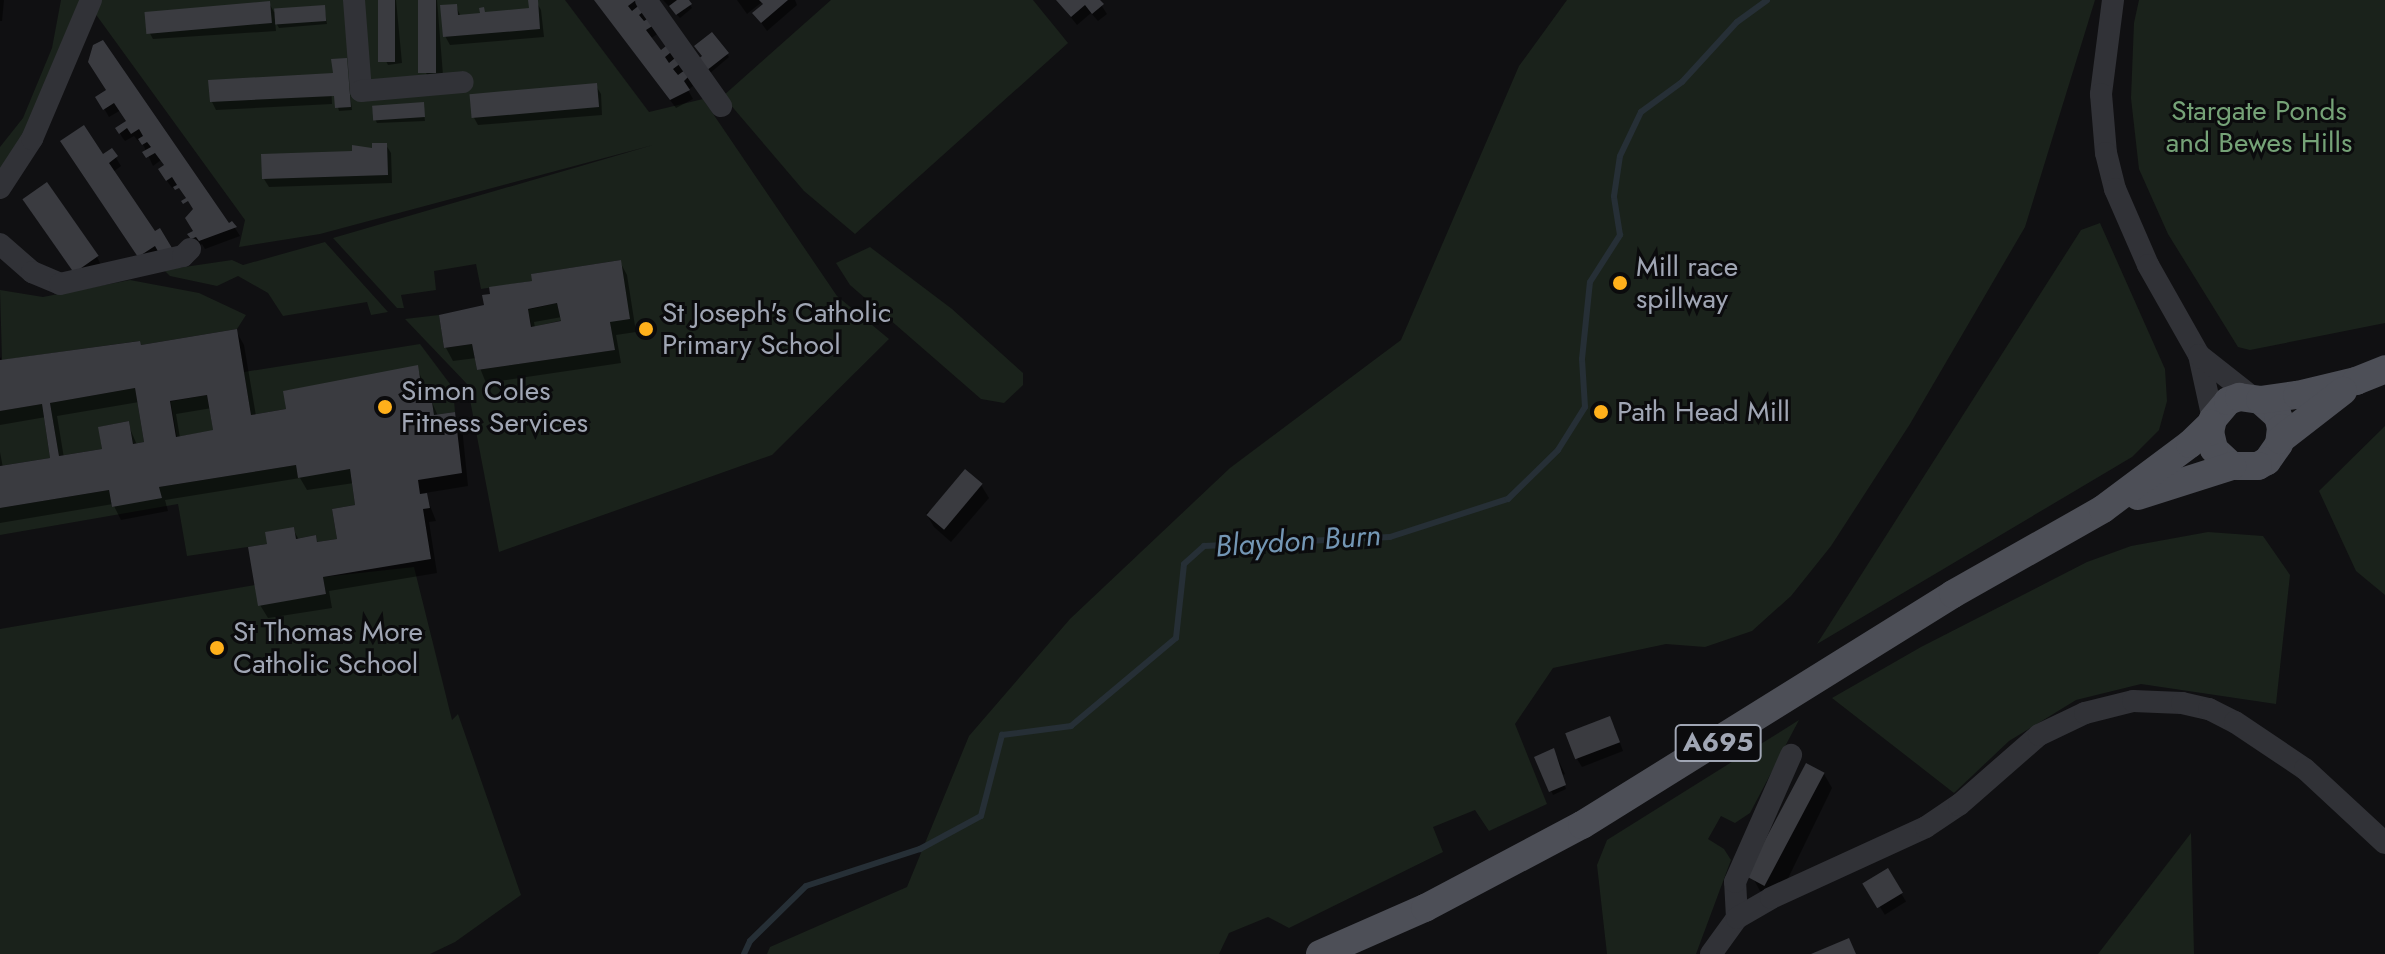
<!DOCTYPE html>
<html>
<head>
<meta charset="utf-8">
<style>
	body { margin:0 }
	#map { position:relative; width:2385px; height:954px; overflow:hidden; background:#101012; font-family:Jost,sans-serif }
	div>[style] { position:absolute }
	.green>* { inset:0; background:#1a221b; transform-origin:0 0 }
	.shadow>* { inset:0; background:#0007; transform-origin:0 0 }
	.stream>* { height:6px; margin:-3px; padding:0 3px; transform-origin:3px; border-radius:3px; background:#262f36 }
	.building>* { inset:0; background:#3a3b40; transform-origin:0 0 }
	.minor>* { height:22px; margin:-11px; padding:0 11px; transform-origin:11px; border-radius:11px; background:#313237 }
	.major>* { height:28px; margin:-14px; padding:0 14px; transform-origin:14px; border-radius:14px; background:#4d4f57 }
	.dots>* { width:22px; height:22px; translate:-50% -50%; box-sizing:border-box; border:4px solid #0b0b0d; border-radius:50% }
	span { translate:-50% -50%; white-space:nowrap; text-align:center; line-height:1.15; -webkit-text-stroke:6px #0b0b0d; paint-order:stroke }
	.shield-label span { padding:2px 6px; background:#0b0b0d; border:2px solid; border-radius:6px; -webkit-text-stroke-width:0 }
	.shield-label { font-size:26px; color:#a0a6b4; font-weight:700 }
	.park-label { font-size:28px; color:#75a277 }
	.poi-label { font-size:28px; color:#a0a6b4 }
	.left { translate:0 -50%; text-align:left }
	.water-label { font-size:30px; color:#7396b4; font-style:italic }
</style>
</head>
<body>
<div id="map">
	<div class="green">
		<i style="clip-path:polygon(61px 0,565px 0,649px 112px,703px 99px,837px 296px,889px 339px,772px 455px,499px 552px,467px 384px,405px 319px,439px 315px,444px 348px,472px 344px,477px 370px,614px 350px,610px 322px,621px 260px,532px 274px,532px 281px,481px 289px,476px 264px,434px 271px,436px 290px,401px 295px,404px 308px,397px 308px,333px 238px,653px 145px,320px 234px,239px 247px,245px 220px,89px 5px,0 188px,0 147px,23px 118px,52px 48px)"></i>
		<i style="clip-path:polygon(831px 0,1033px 0,1068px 43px,855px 234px,804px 191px,723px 96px)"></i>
		<i style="clip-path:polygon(1567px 0,2095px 0,2025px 227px,1910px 424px,1831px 546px,1791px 596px,1752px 631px,1705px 647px,1666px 644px,1553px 668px,1515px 724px,1547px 804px,1489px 831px,1475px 810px,1433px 827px,1443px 852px,1289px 928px,1268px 917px,1229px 933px,1219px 954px,767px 954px,770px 947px,907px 887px,969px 736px,1070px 619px,1230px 468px,1401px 340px,1519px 66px)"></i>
		<i style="clip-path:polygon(2139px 0,2385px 0,2385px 323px,2250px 350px,2238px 347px,2168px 234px,2139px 169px,2131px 98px,2134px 23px)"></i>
		<i style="clip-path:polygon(2100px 223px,2165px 369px,2167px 401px,2159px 430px,2132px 457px,1817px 644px,2081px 230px)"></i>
		<i style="clip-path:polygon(325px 242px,388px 312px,371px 315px,367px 302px,283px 316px,268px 293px,238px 276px,217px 286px,170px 276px,164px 270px,232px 260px,243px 265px)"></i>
		<i style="clip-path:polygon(870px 247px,952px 309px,1023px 373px,1023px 385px,1004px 403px,981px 399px,850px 285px,836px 263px)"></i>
		<i style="clip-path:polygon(130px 280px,199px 293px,246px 315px,237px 329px,141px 345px,139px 341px,2px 360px,0 290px,43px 297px)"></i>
		<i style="left:557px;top:303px;width:18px;height:30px;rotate:77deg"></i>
		<i style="clip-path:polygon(420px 344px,453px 388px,455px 412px,434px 415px,431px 395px,335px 383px,284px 391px,286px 409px,251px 415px,244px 372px)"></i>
		<i style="clip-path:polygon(135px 388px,144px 442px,133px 444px,129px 421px,99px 427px,102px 449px,59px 456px,50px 403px)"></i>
		<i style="left:207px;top:395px;width:36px;height:37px;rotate:80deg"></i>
		<i style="clip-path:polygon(42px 404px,50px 458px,0 466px,0 411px)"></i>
		<i style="clip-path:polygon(2385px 426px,2385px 595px,2356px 571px,2319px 491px)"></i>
		<i style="clip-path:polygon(296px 465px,298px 477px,350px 469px,355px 505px,332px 509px,337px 539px,317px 542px,316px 535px,296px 539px,294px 527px,267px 544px,187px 556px,178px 504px,0 535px,0 508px,109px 490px,112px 507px,159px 487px)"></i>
		<i style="clip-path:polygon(2208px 532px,2263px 536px,2290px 575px,2276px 704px,2141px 684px,2076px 700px,2009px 741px,1954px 793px,1832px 698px,1921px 647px,2087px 562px,2131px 546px)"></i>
		<i style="clip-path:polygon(414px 567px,452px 720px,458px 714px,521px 895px,455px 942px,430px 954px,0 954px,0 629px,255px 585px,259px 605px,326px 594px,323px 577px)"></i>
		<i style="clip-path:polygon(1799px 720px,1750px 813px,1735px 823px,1721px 816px,1708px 839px,1724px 849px,1731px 860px,1696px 954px,1607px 954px,1597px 865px,1607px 840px)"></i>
		<i style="clip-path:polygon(2191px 833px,2194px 954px,2098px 954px)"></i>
	</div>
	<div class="shadow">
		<i style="clip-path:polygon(0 0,4px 0,2px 21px,0 21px)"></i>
		<i style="clip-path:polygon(380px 0,396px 0,402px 63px,388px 65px,386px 61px)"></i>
		<i style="clip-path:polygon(420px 0,437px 0,443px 75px,428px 76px,426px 73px)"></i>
		<i style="clip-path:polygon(595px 0,638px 0,660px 32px,650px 39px,660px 53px,671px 45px,693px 86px,688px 90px,693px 99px,676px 108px)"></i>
		<i style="clip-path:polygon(663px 0,687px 0,692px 8px,680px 18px)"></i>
		<i style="clip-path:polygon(737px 0,795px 0,797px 5px,767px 31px,755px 14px,764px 5px,762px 2px,747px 14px)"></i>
		<i style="clip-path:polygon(1057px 0,1098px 0,1107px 14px,1098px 21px,1091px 13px,1077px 25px)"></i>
		<i style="clip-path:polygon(536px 1px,541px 10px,544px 37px,450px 45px,445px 36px,456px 6px,461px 17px,531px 10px)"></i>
		<i style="clip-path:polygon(269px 3px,274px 12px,324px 7px,327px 24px,279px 28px,275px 21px,276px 31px,153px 39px,148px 30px)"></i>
		<i style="clip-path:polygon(727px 54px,729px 57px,709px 74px,703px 58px)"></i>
		<i style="clip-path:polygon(346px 60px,352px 110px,339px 111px,331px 81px,332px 104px,216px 110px,212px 102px,335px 75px)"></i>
		<i style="clip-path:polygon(596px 86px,601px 94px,602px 115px,478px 125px,473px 116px)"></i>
		<i style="clip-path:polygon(108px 91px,228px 226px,232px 223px,240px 236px,205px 249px,202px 244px,197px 247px,190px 235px,195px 232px,195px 210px,178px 184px,172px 188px,165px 178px,165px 166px,161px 160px,153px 166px,141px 140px,138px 141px,134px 136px,125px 141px,122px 137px,117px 128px,128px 122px,121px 110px,109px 117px,98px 98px)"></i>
		<i style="clip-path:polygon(423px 104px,425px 121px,377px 123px,375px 119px)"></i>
		<i style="clip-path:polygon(386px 145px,391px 153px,392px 183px,269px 187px,264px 179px)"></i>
		<i style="clip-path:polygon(111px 150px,121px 166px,113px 172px,154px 234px,175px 257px,144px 265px,103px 156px)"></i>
		<i style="clip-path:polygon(30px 208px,97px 257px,101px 265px,79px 280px)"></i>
		<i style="clip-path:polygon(evenodd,620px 262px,627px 275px,636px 332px,616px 335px,621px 363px,486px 383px,476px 358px,453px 361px,446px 348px,441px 316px,486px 307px,535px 283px,620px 262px,562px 317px,563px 323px,535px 328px,534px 322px,562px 317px)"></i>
		<i style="clip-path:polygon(evenodd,236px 331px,244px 345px,256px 416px,289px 410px,417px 368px,438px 416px,454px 414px,462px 427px,468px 486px,425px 493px,436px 521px,429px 522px,437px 573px,329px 591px,332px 608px,268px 618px,260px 605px,270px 545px,293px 529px,299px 540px,315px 538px,319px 544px,339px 541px,358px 506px,354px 483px,307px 490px,300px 478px,165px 500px,168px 511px,121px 520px,113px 504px,0 523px,0 452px,3px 468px,53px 459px,46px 417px,0 425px,0 357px,3px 361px,141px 347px,236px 331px,139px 402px,146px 444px,137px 445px,128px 424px,104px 451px,64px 458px,57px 416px,139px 402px,236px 331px,212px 408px,216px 432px,180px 438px,176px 414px,212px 408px)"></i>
		<i style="clip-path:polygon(981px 485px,989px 498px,951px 542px,934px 527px,926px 513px)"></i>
		<i style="clip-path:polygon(1614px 727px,1623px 751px,1582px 767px,1577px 759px)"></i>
		<i style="clip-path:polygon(1554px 751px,1565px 774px,1561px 776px,1566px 789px,1553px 795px,1537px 758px)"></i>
		<i style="clip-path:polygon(1824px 774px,1832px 788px,1778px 899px,1760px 891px,1753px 878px)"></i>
		<i style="left:1887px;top:871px;width:36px;height:25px;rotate:58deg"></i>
	</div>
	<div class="stream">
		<i style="left:744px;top:954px;width:14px;rotate:-65deg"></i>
		<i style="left:750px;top:941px;width:78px;rotate:-44.5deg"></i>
		<i style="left:806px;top:886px;width:120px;rotate:-18deg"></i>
		<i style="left:920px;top:849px;width:69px;rotate:-28.4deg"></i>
		<i style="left:981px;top:816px;width:84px;rotate:-75.5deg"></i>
		<i style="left:1002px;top:735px;width:70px;rotate:-7.4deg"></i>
		<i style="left:1071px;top:726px;width:137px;rotate:-40deg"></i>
		<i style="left:1176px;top:638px;width:74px;rotate:-83.8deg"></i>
		<i style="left:1184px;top:564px;width:27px;rotate:-42deg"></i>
		<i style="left:1204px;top:546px;width:186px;rotate:-2.8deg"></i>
		<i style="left:1390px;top:537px;width:124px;rotate:-17.9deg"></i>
		<i style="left:1508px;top:499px;width:70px;rotate:-44.4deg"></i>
		<i style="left:1558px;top:450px;width:51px;rotate:-57.9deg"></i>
		<i style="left:1585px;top:407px;width:48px;rotate:-93.6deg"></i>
		<i style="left:1582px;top:359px;width:77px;rotate:-84.1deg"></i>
		<i style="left:1590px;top:282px;width:56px;rotate:-57.4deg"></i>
		<i style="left:1620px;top:235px;width:39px;rotate:-99deg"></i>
		<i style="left:1614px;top:196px;width:40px;rotate:-81.5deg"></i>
		<i style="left:1620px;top:156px;width:49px;rotate:-64.5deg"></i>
		<i style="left:1641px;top:112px;width:51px;rotate:-36.2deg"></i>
		<i style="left:1682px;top:82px;width:81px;rotate:-47.5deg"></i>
		<i style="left:1737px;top:22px;width:37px;rotate:-36deg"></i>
	</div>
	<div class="building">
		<i style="left:378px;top:0;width:17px;height:62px"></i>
		<i style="left:418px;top:0;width:18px;height:73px"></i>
		<i style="clip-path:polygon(528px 0,538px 0,540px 29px,443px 37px,440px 5px,457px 4px,458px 15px,480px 13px,479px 8px,484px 7px,485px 12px,529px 8px)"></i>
		<i style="clip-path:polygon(594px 0,636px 0,628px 6px,632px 11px,642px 3px,647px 9px,639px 15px,644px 21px,652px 16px,657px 23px,646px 30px,661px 50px,671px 42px,676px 48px,665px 57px,669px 63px,680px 54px,685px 60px,673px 69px,678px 75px,685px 70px,689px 76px,684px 81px,690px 90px,670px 100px)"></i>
		<i style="clip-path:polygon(677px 0,689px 0,692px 4px,676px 15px,669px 6px)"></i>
		<i style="clip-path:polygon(759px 0,788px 0,761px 23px,752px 13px,763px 4px)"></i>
		<i style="clip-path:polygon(1056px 0,1100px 0,1104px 4px,1092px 14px,1085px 5px,1071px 17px)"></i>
		<i style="left:270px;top:1px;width:22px;height:126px;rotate:85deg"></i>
		<i style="left:325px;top:5px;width:16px;height:51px;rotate:86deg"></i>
		<i style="clip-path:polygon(712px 32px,729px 53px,706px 71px,697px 60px,702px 56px,694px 46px)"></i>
		<i style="clip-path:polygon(103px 40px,229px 223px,232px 221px,237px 227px,199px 241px,196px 237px,191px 239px,187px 234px,193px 231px,185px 218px,193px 209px,188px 201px,183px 204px,181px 201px,186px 198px,179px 188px,175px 190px,173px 187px,177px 185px,172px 177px,166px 181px,158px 169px,164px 165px,155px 153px,146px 158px,142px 152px,151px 147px,147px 142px,142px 145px,138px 139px,143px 136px,139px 129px,131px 134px,127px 128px,119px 134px,115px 128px,126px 121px,114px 103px,103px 110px,95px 97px,106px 90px,88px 62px,93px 45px)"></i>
		<i style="clip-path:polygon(347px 58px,351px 107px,335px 108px,334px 96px,210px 102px,208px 80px,333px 73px,331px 59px)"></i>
		<i style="left:597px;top:83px;width:24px;height:128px;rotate:85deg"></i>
		<i style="left:424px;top:102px;width:15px;height:52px;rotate:86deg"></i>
		<i style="clip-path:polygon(84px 125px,103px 154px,112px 148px,118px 156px,109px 163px,155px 231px,160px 228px,172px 248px,160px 255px,155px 246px,138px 257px,60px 141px)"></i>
		<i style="clip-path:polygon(372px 143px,387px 143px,388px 175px,262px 179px,261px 154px,352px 151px,352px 145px,372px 148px)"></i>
		<i style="left:47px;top:182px;width:90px;height:30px;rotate:55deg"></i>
		<i style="clip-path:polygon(evenodd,621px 260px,630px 319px,610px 322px,615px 350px,477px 370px,472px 344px,444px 348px,439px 315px,484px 305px,482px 295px,490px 294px,489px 287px,532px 281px,531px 274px,621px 260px,557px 303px,561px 321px,531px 327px,528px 309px,557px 303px)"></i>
		<i style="clip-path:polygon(evenodd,237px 329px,251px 415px,286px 409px,283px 391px,418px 365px,422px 391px,431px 395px,434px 415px,455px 412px,462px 473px,418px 480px,420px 494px,427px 493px,430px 508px,423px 509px,431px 559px,323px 577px,326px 594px,258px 606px,248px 547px,267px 544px,265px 532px,294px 527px,296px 539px,316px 535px,317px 542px,337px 539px,332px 509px,355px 505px,350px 469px,298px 478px,296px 465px,159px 487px,162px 498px,112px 507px,109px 490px,0 508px,0 466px,50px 458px,42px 404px,0 411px,0 360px,140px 341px,141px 345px,237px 329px,135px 388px,144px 442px,133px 444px,129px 421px,98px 427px,102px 449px,59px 456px,50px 403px,135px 388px,237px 329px,207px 395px,213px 430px,176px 437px,170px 401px,207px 395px)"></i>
		<i style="left:965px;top:469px;width:23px;height:60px;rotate:40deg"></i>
		<i style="left:1610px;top:716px;width:28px;height:48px;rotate:69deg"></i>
		<i style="clip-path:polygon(1554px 748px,1566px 785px,1549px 792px,1534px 757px)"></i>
		<i style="left:1806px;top:763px;width:21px;height:128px;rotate:28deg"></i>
		<i style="left:1888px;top:868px;width:29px;height:30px;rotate:59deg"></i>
		<i style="clip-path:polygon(1849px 938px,1856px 954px,1811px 954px)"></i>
	</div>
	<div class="minor">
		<i style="left:354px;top:0;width:91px;rotate:85.6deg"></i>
		<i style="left:361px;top:91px;width:102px;rotate:-5deg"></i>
		<i style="left:646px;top:0;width:130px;rotate:54.7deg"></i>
		<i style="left:2113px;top:0;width:95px;rotate:97.3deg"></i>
		<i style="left:2101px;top:94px;width:59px;rotate:85.2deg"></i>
		<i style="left:2106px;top:153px;width:37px;rotate:76deg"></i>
		<i style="left:2115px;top:189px;width:83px;rotate:66.5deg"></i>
		<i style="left:2148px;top:265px;width:103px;rotate:60.5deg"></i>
		<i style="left:2199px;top:355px;width:66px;rotate:77.7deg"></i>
		<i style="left:0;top:188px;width:59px;rotate:-56.9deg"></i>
		<i style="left:32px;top:139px;width:151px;rotate:-67deg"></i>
		<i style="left:0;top:244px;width:43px;rotate:41.2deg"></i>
		<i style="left:32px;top:272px;width:30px;rotate:23deg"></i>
		<i style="left:60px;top:284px;width:126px;rotate:-12.8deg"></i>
		<i style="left:183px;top:256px;width:10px;rotate:-45deg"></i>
		<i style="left:2199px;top:355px;width:68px;rotate:38.4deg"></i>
		<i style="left:1737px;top:918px;width:36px;rotate:-93deg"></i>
		<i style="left:1735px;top:882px;width:139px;rotate:-66.2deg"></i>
		<i style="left:1711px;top:954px;width:44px;rotate:-54.2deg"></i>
		<i style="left:1737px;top:918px;width:39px;rotate:-30deg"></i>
		<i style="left:1771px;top:898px;width:170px;rotate:-24.6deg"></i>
		<i style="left:1926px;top:827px;width:40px;rotate:-34deg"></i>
		<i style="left:1959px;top:805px;width:106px;rotate:-41.2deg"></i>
		<i style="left:2039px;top:735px;width:51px;rotate:-25.6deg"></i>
		<i style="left:2085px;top:713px;width:49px;rotate:-14deg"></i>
		<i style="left:2133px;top:701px;width:49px;rotate:2.3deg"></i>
		<i style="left:2182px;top:703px;width:28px;rotate:13deg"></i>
		<i style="left:2209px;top:709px;width:29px;rotate:27deg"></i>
		<i style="left:2235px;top:722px;width:84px;rotate:33.9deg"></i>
		<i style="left:2305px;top:769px;width:109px;rotate:42.8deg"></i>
	</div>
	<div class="major">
		<i style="left:2260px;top:400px;width:24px;rotate:42deg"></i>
		<i style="left:2278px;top:416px;width:12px;rotate:76deg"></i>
		<i style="left:2281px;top:428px;width:16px;rotate:97deg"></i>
		<i style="left:2279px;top:444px;width:21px;rotate:125deg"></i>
		<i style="left:2267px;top:461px;width:10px;rotate:151deg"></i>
		<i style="left:2258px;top:466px;width:26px;rotate:180deg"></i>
		<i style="left:2232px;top:466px;width:25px;rotate:-137deg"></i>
		<i style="left:2214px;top:449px;width:17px;rotate:-103deg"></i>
		<i style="left:2210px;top:432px;width:13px;rotate:-77deg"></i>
		<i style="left:2213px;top:419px;width:23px;rotate:-50deg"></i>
		<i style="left:2228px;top:401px;width:12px;rotate:-20deg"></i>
		<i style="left:2239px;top:397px;width:21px;rotate:8deg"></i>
		<i style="left:2260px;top:400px;width:37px;rotate:-8deg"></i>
		<i style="left:2297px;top:395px;width:61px;rotate:-13.3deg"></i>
		<i style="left:2356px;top:381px;width:31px;rotate:-22deg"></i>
		<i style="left:2280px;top:440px;width:80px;rotate:-37.9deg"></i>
		<i style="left:2138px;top:496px;width:99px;rotate:-17.7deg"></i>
		<i style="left:1320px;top:954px;width:115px;rotate:-23.7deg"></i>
		<i style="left:1425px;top:908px;width:178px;rotate:-27.9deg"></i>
		<i style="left:1582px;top:825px;width:437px;rotate:-31.9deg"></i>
		<i style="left:1953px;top:594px;width:172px;rotate:-29.5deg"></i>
		<i style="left:2103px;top:509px;width:109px;rotate:-36.8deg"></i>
		<i style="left:2190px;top:444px;width:29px;rotate:-44deg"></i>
	</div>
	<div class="dots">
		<i style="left:1620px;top:283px;background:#ffb01b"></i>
		<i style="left:646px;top:329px;background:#ffb01b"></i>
		<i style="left:385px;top:407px;background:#ffb01b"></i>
		<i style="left:1601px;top:412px;background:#ffb01b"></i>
		<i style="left:217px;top:648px;background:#ffb01b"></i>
	</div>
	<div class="shield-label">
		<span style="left:1718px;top:743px">A695</span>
	</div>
	<div class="park-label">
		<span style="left:2259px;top:127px">Stargate Ponds<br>and Bewes Hills</span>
	</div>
	<div class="poi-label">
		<span class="left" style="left:1636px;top:283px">Mill race<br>spillway</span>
		<span class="left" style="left:662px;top:329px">St Joseph's Catholic<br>Primary School</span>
		<span class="left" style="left:401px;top:407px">Simon Coles<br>Fitness Services</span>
		<span class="left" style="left:1617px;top:412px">Path Head Mill</span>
		<span class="left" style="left:233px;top:648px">St Thomas More<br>Catholic School</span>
	</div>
	<div class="water-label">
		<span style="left:1298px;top:541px;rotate:-4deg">Blaydon Burn</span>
	</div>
</div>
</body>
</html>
